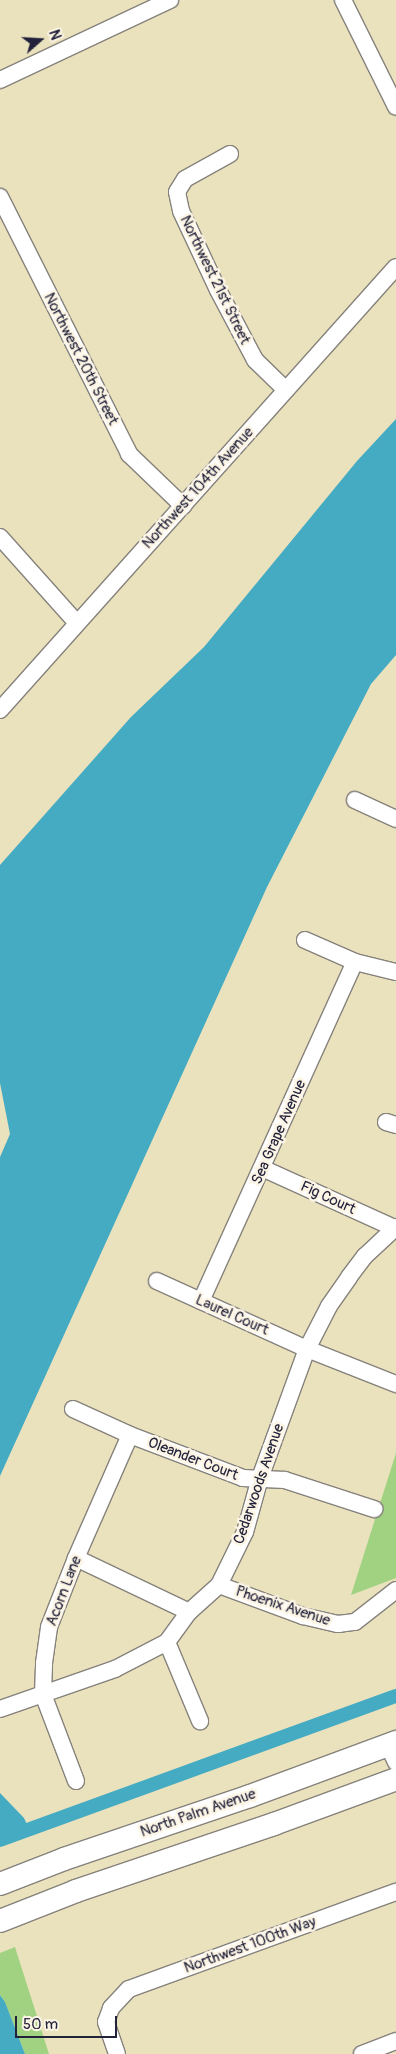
<!DOCTYPE html>
<html>
<head>
<meta charset="utf-8">
<style>
	body { margin:0 }
	#map { position:relative; width:396px; height:2054px; overflow:hidden; background:#eae1bd; font-family:Pangolin,sans-serif }
	div>[style] { position:absolute }
	.green>* { inset:0; background:#a1d281 }
	.water>* { inset:0; background:#44abc3 }
	.canal>* { height:14px; margin:-7px; padding:0 7px; transform-origin:7px; border-radius:7px; background:#44abc3 }
	.roads { filter:drop-shadow(1px 0 #86827c) drop-shadow(-1px 0 #86827c) drop-shadow(0 1px #86827c) drop-shadow(0 -1px #86827c) }
	.minor>* { height:16px; margin:-8px; padding:0 8px; transform-origin:8px; border-radius:8px; background:#fff }
	.secondary>* { height:22px; margin:-11px; padding:0 11px; transform-origin:11px; border-radius:11px; background:#fff }
	span { translate:-50% -50%; white-space:nowrap; text-align:center; line-height:1.15; -webkit-text-stroke:5px #fcf5e5; paint-order:stroke }
	.street-label { font-size:15px; color:#22223b }
	.north { position:absolute; left:15px; top:15px; width:50px; height:50px; -webkit-text-stroke:4px #fcf5e5; paint-order:stroke; rotate:71deg; font-size:14px; font-weight:700; line-height:20px; text-align:center; color:#22223b }
	.north::after { content:''; display:block; margin:auto; width:18px; height:22px; background:#22223b; clip-path:polygon(50% 0,100% 100%,50% 72%,0 100%) }
	.scale { position:absolute; left:15px; top:2016px; width:102px; height:22px; box-sizing:border-box; border:2px solid #22223b; border-top:0; padding-left:6px; font-size:15px; line-height:18px; white-space:nowrap; color:#22223b; -webkit-text-stroke:4px #fcf5e5; paint-order:stroke }
</style>
</head>
<body>
<div id="map">
	<div class="green">
		<i style="clip-path:polygon(396px 1453px,396px 1578px,351px 1595px)"></i>
		<i style="clip-path:polygon(15px 1947px,49px 2054px,25px 2054px,5px 2002px,0 1995px,0 1953px)"></i>
	</div>
	<div class="water">
		<i style="clip-path:polygon(396px 419px,396px 655px,371px 684px,267px 887px,0 1476px,0 1157px,10px 1134px,0 1083px,0 865px,131px 717px,204px 647px,357px 461px)"></i>
		<i style="clip-path:polygon(0 1793px,24px 1818px,30px 1831px,0 1840px)"></i>
		<i style="clip-path:polygon(0 1995px,5px 2002px,25px 2054px,0 2054px)"></i>
	</div>
	<div class="canal">
		<i style="left:0;top:1840px;width:421px;rotate:-20deg"></i>
	</div>
	<div class="roads">
		<div class="minor">
			<i style="left:343px;top:0;width:119px;rotate:63.6deg"></i>
			<i style="left:0;top:80px;width:188px;rotate:-25.2deg"></i>
			<i style="left:230px;top:154px;width:51px;rotate:150.9deg"></i>
			<i style="left:185px;top:179px;width:15px;rotate:122deg"></i>
			<i style="left:177px;top:192px;width:19px;rotate:78deg"></i>
			<i style="left:181px;top:211px;width:87px;rotate:64.9deg"></i>
			<i style="left:218px;top:290px;width:79px;rotate:62.1deg"></i>
			<i style="left:255px;top:360px;width:43px;rotate:44.1deg"></i>
			<i style="left:0;top:197px;width:288px;rotate:63.3deg"></i>
			<i style="left:129px;top:454px;width:75px;rotate:43.9deg"></i>
			<i style="left:0;top:537px;width:115px;rotate:48.2deg"></i>
			<i style="left:0;top:710px;width:594px;rotate:-48.21deg"></i>
			<i style="left:355px;top:800px;width:45px;rotate:24.9deg"></i>
			<i style="left:305px;top:940px;width:55px;rotate:23.7deg"></i>
			<i style="left:355px;top:962px;width:42px;rotate:13.7deg"></i>
			<i style="left:386px;top:1122px;width:10px;rotate:17deg"></i>
			<i style="left:262px;top:1168px;width:145px;rotate:24.4deg"></i>
			<i style="left:157px;top:1281px;width:165px;rotate:24.4deg"></i>
			<i style="left:307px;top:1349px;width:96px;rotate:21.5deg"></i>
			<i style="left:201px;top:1301px;width:372px;rotate:-65.6deg"></i>
			<i style="left:73px;top:1409px;width:63px;rotate:24.5deg"></i>
			<i style="left:130px;top:1435px;width:121px;rotate:20.8deg"></i>
			<i style="left:243px;top:1478px;width:42px;rotate:2.7deg"></i>
			<i style="left:285px;top:1480px;width:94px;rotate:18deg"></i>
			<i style="left:76px;top:1558px;width:125px;rotate:25.5deg"></i>
			<i style="left:219px;top:1585px;width:90px;rotate:20.3deg"></i>
			<i style="left:303px;top:1616px;width:36px;rotate:13deg"></i>
			<i style="left:338px;top:1624px;width:17px;rotate:-7deg"></i>
			<i style="left:355px;top:1622px;width:52px;rotate:-38deg"></i>
			<i style="left:167px;top:1642px;width:86px;rotate:67.3deg"></i>
			<i style="left:0;top:1709px;width:122px;rotate:-19.2deg"></i>
			<i style="left:115px;top:1669px;width:59px;rotate:-27.4deg"></i>
			<i style="left:167px;top:1642px;width:37px;rotate:-54deg"></i>
			<i style="left:189px;top:1612px;width:40px;rotate:-42deg"></i>
			<i style="left:219px;top:1585px;width:59px;rotate:-63.9deg"></i>
			<i style="left:245px;top:1532px;width:56px;rotate:-74.5deg"></i>
			<i style="left:260px;top:1478px;width:137px;rotate:-70deg"></i>
			<i style="left:307px;top:1349px;width:48px;rotate:-62.9deg"></i>
			<i style="left:329px;top:1306px;width:35px;rotate:-55deg"></i>
			<i style="left:349px;top:1277px;width:26px;rotate:-53deg"></i>
			<i style="left:365px;top:1256px;width:42px;rotate:-43.1deg"></i>
			<i style="left:388px;top:1745px;width:19px;rotate:65deg"></i>
			<i style="left:76px;top:1781px;width:93px;rotate:-110.8deg"></i>
			<i style="left:43px;top:1694px;width:31px;rotate:-88deg"></i>
			<i style="left:44px;top:1663px;width:36px;rotate:-82deg"></i>
			<i style="left:49px;top:1627px;width:74px;rotate:-68.6deg"></i>
			<i style="left:76px;top:1558px;width:134px;rotate:-66.3deg"></i>
			<i style="left:117px;top:2054px;width:34px;rotate:-109deg"></i>
			<i style="left:106px;top:2022px;width:15px;rotate:-70deg"></i>
			<i style="left:111px;top:2008px;width:26px;rotate:-47deg"></i>
			<i style="left:129px;top:1989px;width:284px;rotate:-20deg"></i>
			<i style="left:362px;top:2054px;width:36px;rotate:-21deg"></i>
		</div>
		<div class="secondary">
			<i style="left:0;top:1884px;width:69px;rotate:-21.3deg"></i>
			<i style="left:64px;top:1859px;width:196px;rotate:-18.7deg"></i>
			<i style="left:250px;top:1796px;width:156px;rotate:-20.3deg"></i>
			<i style="left:0;top:1921px;width:82px;rotate:-21.5deg"></i>
			<i style="left:76px;top:1891px;width:209px;rotate:-18.7deg"></i>
			<i style="left:274px;top:1824px;width:130px;rotate:-20.2deg"></i>
		</div>
	</div>
	<div class="street-label">
		<span style="left:215px;top:280px;rotate:64deg">Northwest 21st Street</span>
		<span style="left:81px;top:359px;rotate:63deg">Northwest 20th Street</span>
		<span style="left:198px;top:488px;rotate:-48deg">Northwest 104th Avenue</span>
		<span style="left:279px;top:1132px;rotate:-66deg">Sea Grape Avenue</span>
		<span style="left:328px;top:1198px;rotate:25deg">Fig Court</span>
		<span style="left:232px;top:1315px;rotate:24deg">Laurel Court</span>
		<span style="left:193px;top:1459px;rotate:21deg">Oleander Court</span>
		<span style="left:259px;top:1484px;rotate:-71deg">Cedarwoods Avenue</span>
		<span style="left:64px;top:1591px;rotate:-69deg">Acorn Lane</span>
		<span style="left:283px;top:1606px;rotate:18deg">Phoenix Avenue</span>
		<span style="left:198px;top:1813px;rotate:-19deg">North Palm Avenue</span>
		<span style="left:250px;top:1945px;rotate:-20deg">Northwest 100th Way</span>
	</div>
	<div class="north">N</div>
	<div class="scale">50 m</div>
</div>
</body>
</html>
